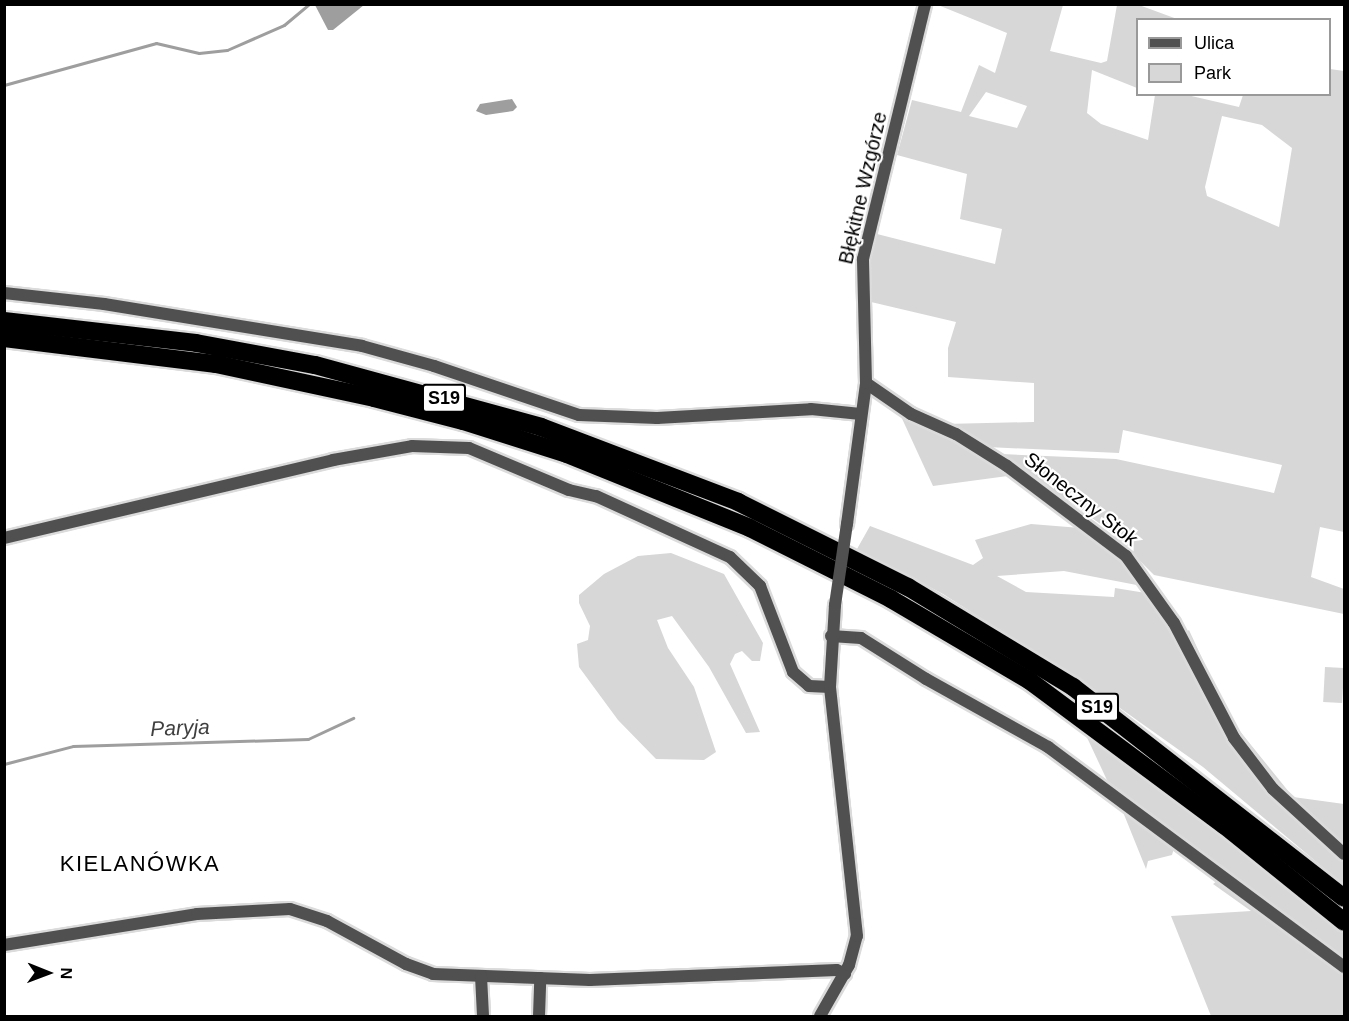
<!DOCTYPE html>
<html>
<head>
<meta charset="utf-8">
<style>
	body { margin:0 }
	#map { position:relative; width:1349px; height:1021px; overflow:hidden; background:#fff; font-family:Helvetica,sans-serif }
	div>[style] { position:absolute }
	.green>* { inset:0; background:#d7d7d7; transform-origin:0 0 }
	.water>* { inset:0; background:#9e9e9e }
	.stream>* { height:3px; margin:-1.5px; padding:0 1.5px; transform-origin:1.5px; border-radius:1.5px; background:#9e9e9e }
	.roads { filter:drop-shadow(2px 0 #dbdbdb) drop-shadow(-2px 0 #dbdbdb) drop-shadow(0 2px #dbdbdb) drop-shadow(0 -2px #dbdbdb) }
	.minor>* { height:12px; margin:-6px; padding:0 6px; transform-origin:6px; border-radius:6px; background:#505050 }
	.highway>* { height:18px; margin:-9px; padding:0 9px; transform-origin:9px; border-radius:9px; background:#000 }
	.minor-bridge>* { height:12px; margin:-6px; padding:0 6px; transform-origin:6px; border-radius:6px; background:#505050 }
	span { translate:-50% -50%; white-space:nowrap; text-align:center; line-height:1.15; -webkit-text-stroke:4.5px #fff; paint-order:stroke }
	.shield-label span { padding:2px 4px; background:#fff; border:2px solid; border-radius:4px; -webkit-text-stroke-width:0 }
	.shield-label { font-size:18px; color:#000; font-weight:700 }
	.street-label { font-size:20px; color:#000 }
	.water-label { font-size:21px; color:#3f3f3f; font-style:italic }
	.quarter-label { font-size:22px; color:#000; letter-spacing:1.5px }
	.frame { position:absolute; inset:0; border:6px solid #000; pointer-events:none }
	.legend { position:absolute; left:1136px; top:18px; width:195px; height:78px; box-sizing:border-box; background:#fff; border:2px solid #999; margin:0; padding:8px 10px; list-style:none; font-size:18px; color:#000 }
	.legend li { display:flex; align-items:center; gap:12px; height:30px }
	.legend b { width:30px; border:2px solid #999 }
	.north { position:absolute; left:18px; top:943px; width:60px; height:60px; -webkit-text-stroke:4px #fff; paint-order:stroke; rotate:91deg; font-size:16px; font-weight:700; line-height:24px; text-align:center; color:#000 }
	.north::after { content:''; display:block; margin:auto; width:21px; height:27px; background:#000; clip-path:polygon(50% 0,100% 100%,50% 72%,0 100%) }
</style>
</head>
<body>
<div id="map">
	<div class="green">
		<i style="clip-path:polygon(evenodd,938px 5px,1063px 5px,1050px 51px,1101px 63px,1107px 61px,1117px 5px,1139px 5px,1177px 19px,1138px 20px,1137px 88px,1092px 70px,1087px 113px,1101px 124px,1148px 140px,1155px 95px,1187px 95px,1239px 107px,1243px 95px,1330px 94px,1330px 69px,1344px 71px,1344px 532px,1320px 527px,1311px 577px,1344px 589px,1344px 614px,1154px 575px,1109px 530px,1001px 454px,1116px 459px,1274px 493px,1282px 465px,1123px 430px,1119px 453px,987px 447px,945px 424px,1034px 422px,1034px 383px,948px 377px,948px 348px,956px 322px,871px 302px,869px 266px,877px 234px,995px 264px,1002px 229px,960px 219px,967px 174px,897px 155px,912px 100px,961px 112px,979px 65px,995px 73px,1007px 33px,938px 5px,986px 92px,1027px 106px,1017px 128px,969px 116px,986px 92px,938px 5px,1222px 116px,1262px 125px,1292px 148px,1279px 227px,1207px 196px,1205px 187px,1222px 116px)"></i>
		<i style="clip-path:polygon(899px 412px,945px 434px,1015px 475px,933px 486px)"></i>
		<i style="clip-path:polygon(1031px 524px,1093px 529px,1147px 587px,1064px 571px,997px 576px,1026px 592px,1114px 597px,1115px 588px,1152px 594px,1227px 733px,1344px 858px,1344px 885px,1203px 767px,1103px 696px,943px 594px,857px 549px,870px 526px,973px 565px,983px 558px,975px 540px)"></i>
		<i style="clip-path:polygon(671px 553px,724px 574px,763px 643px,760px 661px,752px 661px,742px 651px,735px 654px,730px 664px,760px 732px,746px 733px,709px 667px,672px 616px,657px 620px,668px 648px,694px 687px,716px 752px,704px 760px,656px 759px,618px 720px,579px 667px,577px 644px,588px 640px,590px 626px,579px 603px,579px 595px,604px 574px,638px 556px)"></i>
		<i style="clip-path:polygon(1189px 630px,1230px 719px,1293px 797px,1344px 804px,1344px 849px,1277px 788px,1228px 722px,1184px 634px)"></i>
		<i style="left:1325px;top:667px;width:19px;height:35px;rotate:3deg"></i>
		<i style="clip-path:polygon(1083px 729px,1344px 933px,1344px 960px,1113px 793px)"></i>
		<i style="clip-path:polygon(1123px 812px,1174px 848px,1172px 855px,1148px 861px,1146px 869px)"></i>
		<i style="clip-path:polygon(1220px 879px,1270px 915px,1267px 921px,1276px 919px,1344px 974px,1344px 1016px,1211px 1016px,1171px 916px,1251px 911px,1213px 884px)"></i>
	</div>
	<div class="water">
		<i style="clip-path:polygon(315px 5px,364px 5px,333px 30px,328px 30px)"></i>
		<i style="clip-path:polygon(512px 99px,517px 107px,513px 111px,486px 115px,476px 111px,480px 104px)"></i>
	</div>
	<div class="stream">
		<i style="left:4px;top:85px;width:158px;rotate:-15.4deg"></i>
		<i style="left:156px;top:43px;width:44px;rotate:13.1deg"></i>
		<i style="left:199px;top:53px;width:28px;rotate:-6deg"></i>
		<i style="left:227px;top:50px;width:62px;rotate:-23.7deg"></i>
		<i style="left:284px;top:25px;width:33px;rotate:-40deg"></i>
		<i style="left:4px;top:764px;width:71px;rotate:-14.6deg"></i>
		<i style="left:73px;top:746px;width:235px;rotate:-1.7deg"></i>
		<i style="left:308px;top:739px;width:50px;rotate:-25deg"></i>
	</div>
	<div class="roads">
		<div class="minor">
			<i style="left:4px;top:293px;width:101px;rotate:6.3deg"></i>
			<i style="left:104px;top:304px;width:261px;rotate:9.2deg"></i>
			<i style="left:362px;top:346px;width:75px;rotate:15.5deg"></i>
			<i style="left:434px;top:366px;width:153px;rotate:18.7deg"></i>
			<i style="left:579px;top:415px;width:78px;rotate:2.2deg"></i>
			<i style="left:657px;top:418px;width:154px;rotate:-3.3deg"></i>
			<i style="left:811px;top:409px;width:50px;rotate:5.7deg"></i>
			<i style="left:866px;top:383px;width:55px;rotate:34.6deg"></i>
			<i style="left:911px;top:414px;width:49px;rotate:24deg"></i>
			<i style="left:956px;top:434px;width:60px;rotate:32.1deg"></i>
			<i style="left:1007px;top:466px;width:149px;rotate:37.1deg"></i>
			<i style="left:1126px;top:556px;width:82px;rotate:54.4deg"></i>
			<i style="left:1174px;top:623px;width:130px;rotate:62.4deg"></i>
			<i style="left:1234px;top:738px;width:64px;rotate:52.6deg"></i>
			<i style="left:1273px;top:789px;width:96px;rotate:42.5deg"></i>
			<i style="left:847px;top:524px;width:142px;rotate:-82.3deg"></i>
			<i style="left:866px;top:383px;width:124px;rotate:-91.4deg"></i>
			<i style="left:863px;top:259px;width:262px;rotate:-76.3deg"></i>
			<i style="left:4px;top:538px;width:338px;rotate:-13.3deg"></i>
			<i style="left:333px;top:460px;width:80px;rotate:-10deg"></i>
			<i style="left:412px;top:446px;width:57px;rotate:2deg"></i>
			<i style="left:469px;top:448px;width:108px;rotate:22.8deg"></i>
			<i style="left:569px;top:490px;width:28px;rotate:13deg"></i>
			<i style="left:596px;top:496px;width:147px;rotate:24.5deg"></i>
			<i style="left:730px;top:557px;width:42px;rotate:44deg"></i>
			<i style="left:760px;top:586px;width:92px;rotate:69deg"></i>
			<i style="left:793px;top:672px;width:21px;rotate:41deg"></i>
			<i style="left:809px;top:686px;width:21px;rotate:3deg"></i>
			<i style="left:831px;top:636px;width:30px;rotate:4deg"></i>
			<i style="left:861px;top:638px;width:77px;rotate:32.2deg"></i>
			<i style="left:926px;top:679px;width:140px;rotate:29.1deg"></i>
			<i style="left:1048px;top:747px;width:369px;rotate:36.6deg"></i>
			<i style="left:4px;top:945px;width:195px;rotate:-9.1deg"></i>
			<i style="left:197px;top:914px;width:93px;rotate:-3.1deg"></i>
			<i style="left:290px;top:909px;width:39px;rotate:18deg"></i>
			<i style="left:327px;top:921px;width:90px;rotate:28.6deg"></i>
			<i style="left:406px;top:964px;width:29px;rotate:20deg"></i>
			<i style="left:433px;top:974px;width:157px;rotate:2.2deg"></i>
			<i style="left:590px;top:980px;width:247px;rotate:-2.3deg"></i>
			<i style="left:837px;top:970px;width:9px;rotate:27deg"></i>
			<i style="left:481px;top:976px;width:40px;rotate:87.1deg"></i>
			<i style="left:539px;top:1016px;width:38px;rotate:-88deg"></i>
			<i style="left:820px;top:1016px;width:59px;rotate:-60.4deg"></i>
			<i style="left:849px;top:965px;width:30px;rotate:-75deg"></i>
			<i style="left:857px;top:936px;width:250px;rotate:-96.2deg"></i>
			<i style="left:830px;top:687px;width:82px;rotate:-86.5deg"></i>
		</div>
		<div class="highway">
			<i style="left:4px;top:321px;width:193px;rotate:6.5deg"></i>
			<i style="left:196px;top:343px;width:121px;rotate:10.5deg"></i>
			<i style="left:315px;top:365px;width:234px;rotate:15.3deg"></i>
			<i style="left:541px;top:427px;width:211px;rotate:20.8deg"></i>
			<i style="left:738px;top:502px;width:190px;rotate:26.6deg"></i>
			<i style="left:908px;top:587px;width:193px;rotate:31.2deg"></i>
			<i style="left:1073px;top:687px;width:343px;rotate:37.9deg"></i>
			<i style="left:4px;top:338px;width:214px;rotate:7deg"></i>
			<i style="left:216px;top:364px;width:162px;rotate:12.1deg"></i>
			<i style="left:374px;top:398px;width:92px;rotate:14.5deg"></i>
			<i style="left:463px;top:421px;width:109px;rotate:17.6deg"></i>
			<i style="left:567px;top:454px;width:197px;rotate:22deg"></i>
			<i style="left:750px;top:528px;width:158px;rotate:26.7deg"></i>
			<i style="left:891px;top:599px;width:161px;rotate:30.5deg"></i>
			<i style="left:1030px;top:681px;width:242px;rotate:36.6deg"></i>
			<i style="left:1224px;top:825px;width:154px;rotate:38.9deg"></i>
		</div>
	</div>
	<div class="minor-bridge">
		<i style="left:835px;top:605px;width:82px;rotate:-81.6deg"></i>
	</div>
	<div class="shield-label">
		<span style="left:444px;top:398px">S19</span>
		<span style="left:1097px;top:707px">S19</span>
	</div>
	<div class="street-label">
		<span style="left:863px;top:188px;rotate:-77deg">Błękitne Wzgórze</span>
		<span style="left:1081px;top:499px;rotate:38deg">Słoneczny Stok</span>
	</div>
	<div class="water-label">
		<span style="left:180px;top:728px;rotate:-2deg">Paryja</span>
	</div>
	<div class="quarter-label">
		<span style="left:140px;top:864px">KIELANÓWKA</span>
	</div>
	<div class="frame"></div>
	<ul class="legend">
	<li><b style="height:8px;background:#505050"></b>Ulica</li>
	<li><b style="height:16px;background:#d7d7d7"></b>Park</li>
	</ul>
	<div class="north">N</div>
</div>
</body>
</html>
